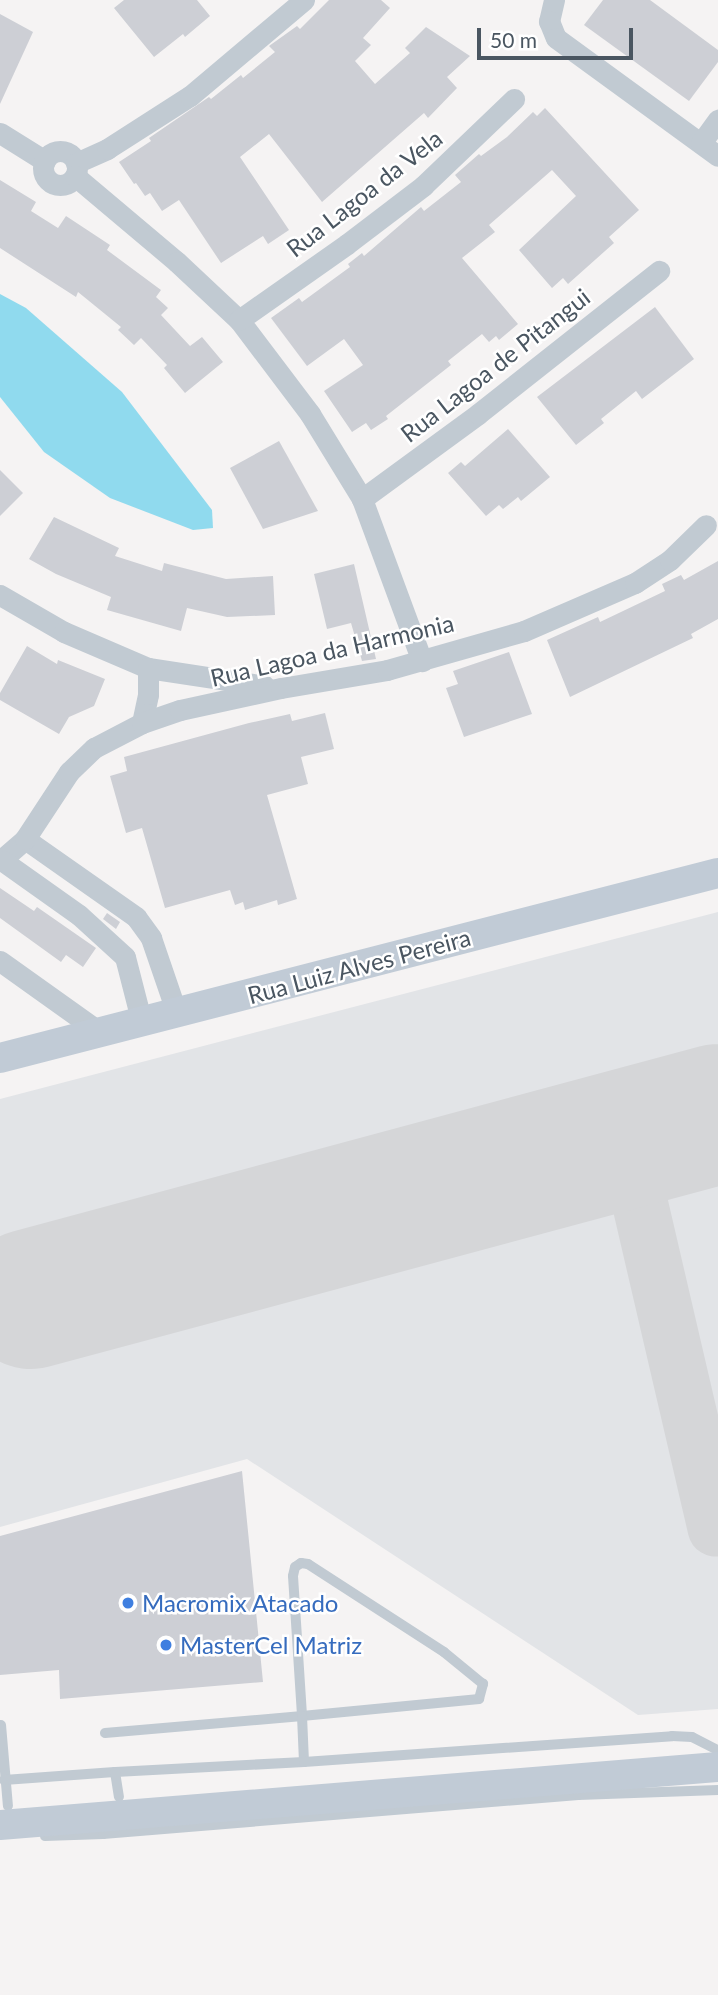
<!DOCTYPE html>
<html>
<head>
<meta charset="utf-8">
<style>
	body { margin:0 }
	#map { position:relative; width:718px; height:1995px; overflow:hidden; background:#f5f3f3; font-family:Lato,sans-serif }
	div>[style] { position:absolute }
	.airport>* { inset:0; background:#e2e4e7 }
	.water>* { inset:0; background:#90daee }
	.taxiway>* { height:56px; margin:-28px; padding:0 28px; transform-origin:28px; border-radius:28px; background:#d5d6d8 }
	.runway>* { height:140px; margin:-70px; padding:0 70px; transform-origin:70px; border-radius:70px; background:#d5d6d8 }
	.building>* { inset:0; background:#cdcfd5 }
	.lane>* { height:10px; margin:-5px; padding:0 5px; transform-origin:5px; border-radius:5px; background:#c1cad2 }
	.street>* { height:21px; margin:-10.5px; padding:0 10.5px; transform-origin:10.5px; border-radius:10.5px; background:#c1cad2 }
	.street>.ring { margin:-10.5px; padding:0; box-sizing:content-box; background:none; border:21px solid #c1cad2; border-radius:50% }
	.secondary>* { height:30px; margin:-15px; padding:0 15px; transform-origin:15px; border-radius:15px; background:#c1cbd6 }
	.dots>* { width:19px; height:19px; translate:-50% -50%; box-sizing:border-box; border:4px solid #fff; border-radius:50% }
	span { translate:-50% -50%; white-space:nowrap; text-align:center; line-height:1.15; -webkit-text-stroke:5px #fff; paint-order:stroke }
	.street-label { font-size:24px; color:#4a5661 }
	.shop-label { font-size:24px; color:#366cbe }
	.left { translate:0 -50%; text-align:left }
	.scale { position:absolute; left:477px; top:28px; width:156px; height:32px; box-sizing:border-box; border:4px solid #4a5661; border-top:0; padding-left:9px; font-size:21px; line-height:24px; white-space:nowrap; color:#4a5661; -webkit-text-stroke:5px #fff; paint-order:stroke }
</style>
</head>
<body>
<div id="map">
	<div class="airport">
		<i style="clip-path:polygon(718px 912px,718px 1709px,638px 1715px,247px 1459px,0 1527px,0 1099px)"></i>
	</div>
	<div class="water">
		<i style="clip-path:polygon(0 294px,26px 308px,122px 392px,212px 510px,213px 528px,193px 530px,110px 498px,44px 452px,0 397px)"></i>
	</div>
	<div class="taxiway">
		<i style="left:625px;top:1139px;width:400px;rotate:76.9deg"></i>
	</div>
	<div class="runway">
		<i style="left:31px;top:1299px;width:711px;rotate:-15.07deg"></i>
	</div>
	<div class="building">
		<i style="clip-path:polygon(124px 0,197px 0,210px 16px,185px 37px,183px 34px,154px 57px,114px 8px)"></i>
		<i style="clip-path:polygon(329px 0,381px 0,390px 8px,363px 38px,371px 45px,355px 61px,375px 84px,410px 53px,405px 48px,426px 27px,470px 56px,447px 77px,457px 88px,428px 118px,424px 113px,322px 202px,269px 134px,240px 157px,289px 230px,268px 244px,263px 236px,221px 263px,179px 200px,162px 211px,150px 193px,145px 196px,136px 183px,134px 184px,119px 162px,151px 141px,149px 138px,209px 97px,211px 99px,241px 75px,243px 78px,275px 52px,269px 46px,297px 26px,300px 29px)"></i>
		<i style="clip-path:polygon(603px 0,650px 0,718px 50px,718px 62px,689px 101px,584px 25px)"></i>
		<i style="clip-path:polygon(0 14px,33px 32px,0 104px)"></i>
		<i style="clip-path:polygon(545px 108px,639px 210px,609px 237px,614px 243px,568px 284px,563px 278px,552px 288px,519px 250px,576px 196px,552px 170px,489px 225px,495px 232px,462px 258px,518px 324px,499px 340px,496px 336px,489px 342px,482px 334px,448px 361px,451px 365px,386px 416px,388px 419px,371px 430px,366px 423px,352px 432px,324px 391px,363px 365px,344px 339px,307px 366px,271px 318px,299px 298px,302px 302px,350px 267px,348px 264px,362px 253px,364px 256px,421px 207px,424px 211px,461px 182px,455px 175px,479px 154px,481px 156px,507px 137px,533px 112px,537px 116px)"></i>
		<i style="clip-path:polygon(0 180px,36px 202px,31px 211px,58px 228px,66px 216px,110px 245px,107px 250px,161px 290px,156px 297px,168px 308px,161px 315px,190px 346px,202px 337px,223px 362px,185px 393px,164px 368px,167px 365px,141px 338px,134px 345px,118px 330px,121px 327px,78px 292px,76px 297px,0 248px)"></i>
		<i style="clip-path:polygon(655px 307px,694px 359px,642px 399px,636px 391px,601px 419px,604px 423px,576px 445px,537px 397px)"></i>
		<i style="clip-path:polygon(508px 429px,550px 477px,521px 501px,518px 497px,503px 509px,499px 505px,486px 516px,448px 473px,461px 462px,465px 466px)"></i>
		<i style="clip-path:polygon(279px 441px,318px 511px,263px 529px,230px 468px)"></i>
		<i style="clip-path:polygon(0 470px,23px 493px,0 516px)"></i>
		<i style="clip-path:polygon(54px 517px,119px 548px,115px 556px,162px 571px,164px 563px,226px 579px,273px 576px,275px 615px,227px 617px,187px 608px,181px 631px,107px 610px,111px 597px,56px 574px,29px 559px)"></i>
		<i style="clip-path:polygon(718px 561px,718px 619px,691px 634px,693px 638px,570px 697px,547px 640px,598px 617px,600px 622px,665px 591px,662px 584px,681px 575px,684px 580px)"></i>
		<i style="clip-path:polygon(354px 564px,376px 659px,362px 661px,351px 623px,327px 629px,314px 574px)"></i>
		<i style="clip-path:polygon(27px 646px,57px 664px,58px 660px,105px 679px,94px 706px,69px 717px,59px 734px,0 700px,0 693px)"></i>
		<i style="clip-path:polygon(509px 652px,532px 714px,464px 737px,446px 688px,458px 684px,453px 671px)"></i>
		<i style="clip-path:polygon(325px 713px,334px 749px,301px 757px,308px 784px,267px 795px,297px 899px,278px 905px,277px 900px,245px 910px,243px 902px,235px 905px,230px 890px,165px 908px,142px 828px,126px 833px,110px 776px,127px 771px,124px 757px,249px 723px,290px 714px,292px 721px)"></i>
		<i style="clip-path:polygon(0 888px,34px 911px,37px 907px,96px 948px,83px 967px,66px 955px,61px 962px,0 918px)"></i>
		<i style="clip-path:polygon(107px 913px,120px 922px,116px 929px,103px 919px)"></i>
		<i style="clip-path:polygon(242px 1471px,263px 1682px,60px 1699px,59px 1670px,0 1675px,0 1536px)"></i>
	</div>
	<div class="lane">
		<i style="left:1px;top:1725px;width:81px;rotate:85.1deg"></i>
		<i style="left:105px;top:1733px;width:198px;rotate:-4.9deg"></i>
		<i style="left:302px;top:1716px;width:178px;rotate:-5.5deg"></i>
		<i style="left:479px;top:1699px;width:16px;rotate:-75deg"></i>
		<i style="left:483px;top:1684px;width:50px;rotate:-140.6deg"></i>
		<i style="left:444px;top:1652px;width:162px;rotate:-147.1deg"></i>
		<i style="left:308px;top:1564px;width:7px;rotate:-172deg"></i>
		<i style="left:301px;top:1563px;width:7px;rotate:146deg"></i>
		<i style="left:295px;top:1567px;width:9px;rotate:103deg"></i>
		<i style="left:293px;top:1576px;width:140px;rotate:86.3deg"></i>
		<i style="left:302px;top:1716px;width:46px;rotate:87.5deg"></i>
		<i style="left:304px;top:1762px;width:189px;rotate:177deg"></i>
		<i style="left:304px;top:1762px;width:369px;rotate:-4deg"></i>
		<i style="left:672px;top:1736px;width:20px;rotate:3deg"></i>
		<i style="left:692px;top:1737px;width:29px;rotate:27deg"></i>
		<i style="left:4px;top:1780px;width:111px;rotate:-4.1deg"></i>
		<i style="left:115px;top:1772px;width:25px;rotate:81deg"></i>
		<i style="left:45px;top:1836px;width:58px;rotate:-2deg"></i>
		<i style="left:103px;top:1834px;width:477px;rotate:-4.7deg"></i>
		<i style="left:578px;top:1795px;width:140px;rotate:-2deg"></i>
	</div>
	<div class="street">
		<i style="left:554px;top:0;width:22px;rotate:103deg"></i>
		<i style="left:549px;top:21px;width:18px;rotate:68deg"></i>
		<i style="left:556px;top:38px;width:200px;rotate:36.1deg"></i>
		<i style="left:0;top:133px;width:53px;rotate:31.9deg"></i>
		<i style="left:701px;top:143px;width:29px;rotate:-54deg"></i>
		<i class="ring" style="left:43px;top:151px;width:13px;height:13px"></i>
		<i style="left:76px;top:163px;width:34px;rotate:-24deg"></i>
		<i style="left:107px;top:149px;width:98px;rotate:-32.6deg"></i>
		<i style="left:190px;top:96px;width:149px;rotate:-40.1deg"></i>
		<i style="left:75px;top:176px;width:133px;rotate:40.1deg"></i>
		<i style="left:177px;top:262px;width:85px;rotate:43.1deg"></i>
		<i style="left:239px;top:320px;width:118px;rotate:52.9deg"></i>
		<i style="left:310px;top:414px;width:100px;rotate:58.5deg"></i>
		<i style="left:362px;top:499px;width:173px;rotate:69.7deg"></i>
		<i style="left:239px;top:320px;width:132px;rotate:-35.1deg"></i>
		<i style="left:347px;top:244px;width:96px;rotate:-37.3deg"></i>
		<i style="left:423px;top:186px;width:126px;rotate:-43.7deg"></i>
		<i style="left:362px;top:499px;width:144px;rotate:-36.2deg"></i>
		<i style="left:478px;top:414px;width:231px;rotate:-38.3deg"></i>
		<i style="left:0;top:595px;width:74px;rotate:30deg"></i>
		<i style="left:64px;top:632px;width:91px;rotate:23.2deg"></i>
		<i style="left:148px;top:668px;width:118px;rotate:8.7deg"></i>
		<i style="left:142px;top:723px;width:30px;rotate:-78deg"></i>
		<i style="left:148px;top:694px;width:26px;rotate:-90deg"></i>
		<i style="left:25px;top:839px;width:136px;rotate:35.1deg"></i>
		<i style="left:136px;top:917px;width:26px;rotate:54deg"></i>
		<i style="left:151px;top:938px;width:80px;rotate:71.1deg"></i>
		<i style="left:0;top:861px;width:33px;rotate:-41deg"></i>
		<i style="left:25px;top:839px;width:80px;rotate:-56.7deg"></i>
		<i style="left:69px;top:772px;width:35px;rotate:-44deg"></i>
		<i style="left:94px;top:748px;width:54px;rotate:-27.5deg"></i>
		<i style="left:142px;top:723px;width:40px;rotate:-18.9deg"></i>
		<i style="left:180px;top:710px;width:103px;rotate:-12.3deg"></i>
		<i style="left:281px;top:688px;width:108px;rotate:-9.6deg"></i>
		<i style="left:387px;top:670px;width:142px;rotate:-15.9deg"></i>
		<i style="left:524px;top:631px;width:121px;rotate:-23.4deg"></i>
		<i style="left:635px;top:583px;width:42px;rotate:-33.3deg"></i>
		<i style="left:670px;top:560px;width:50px;rotate:-44.2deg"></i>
		<i style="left:3px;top:861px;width:93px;rotate:35.4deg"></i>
		<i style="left:79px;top:915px;width:62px;rotate:42.4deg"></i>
		<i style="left:125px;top:957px;width:68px;rotate:75.6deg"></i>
		<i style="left:0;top:961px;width:124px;rotate:35.5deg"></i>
	</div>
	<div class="secondary">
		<i style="left:0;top:1058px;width:741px;rotate:-14.45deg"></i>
		<i style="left:0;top:1825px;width:720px;rotate:-4.62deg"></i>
	</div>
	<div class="dots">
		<i style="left:128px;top:1603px;background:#3f7fe0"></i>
		<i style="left:166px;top:1645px;background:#3f7fe0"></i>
	</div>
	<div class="street-label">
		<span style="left:364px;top:193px;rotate:-38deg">Rua Lagoa da Vela</span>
		<span style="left:495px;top:365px;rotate:-38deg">Rua Lagoa de Pitangui</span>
		<span style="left:332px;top:650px;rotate:-13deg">Rua Lagoa da Harmonia</span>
		<span style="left:359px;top:966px;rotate:-15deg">Rua Luiz Alves Pereira</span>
	</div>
	<div class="shop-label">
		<span class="left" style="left:142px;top:1603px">Macromix Atacado</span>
		<span class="left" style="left:180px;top:1645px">MasterCel Matriz</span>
	</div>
	<div class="scale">50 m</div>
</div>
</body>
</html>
